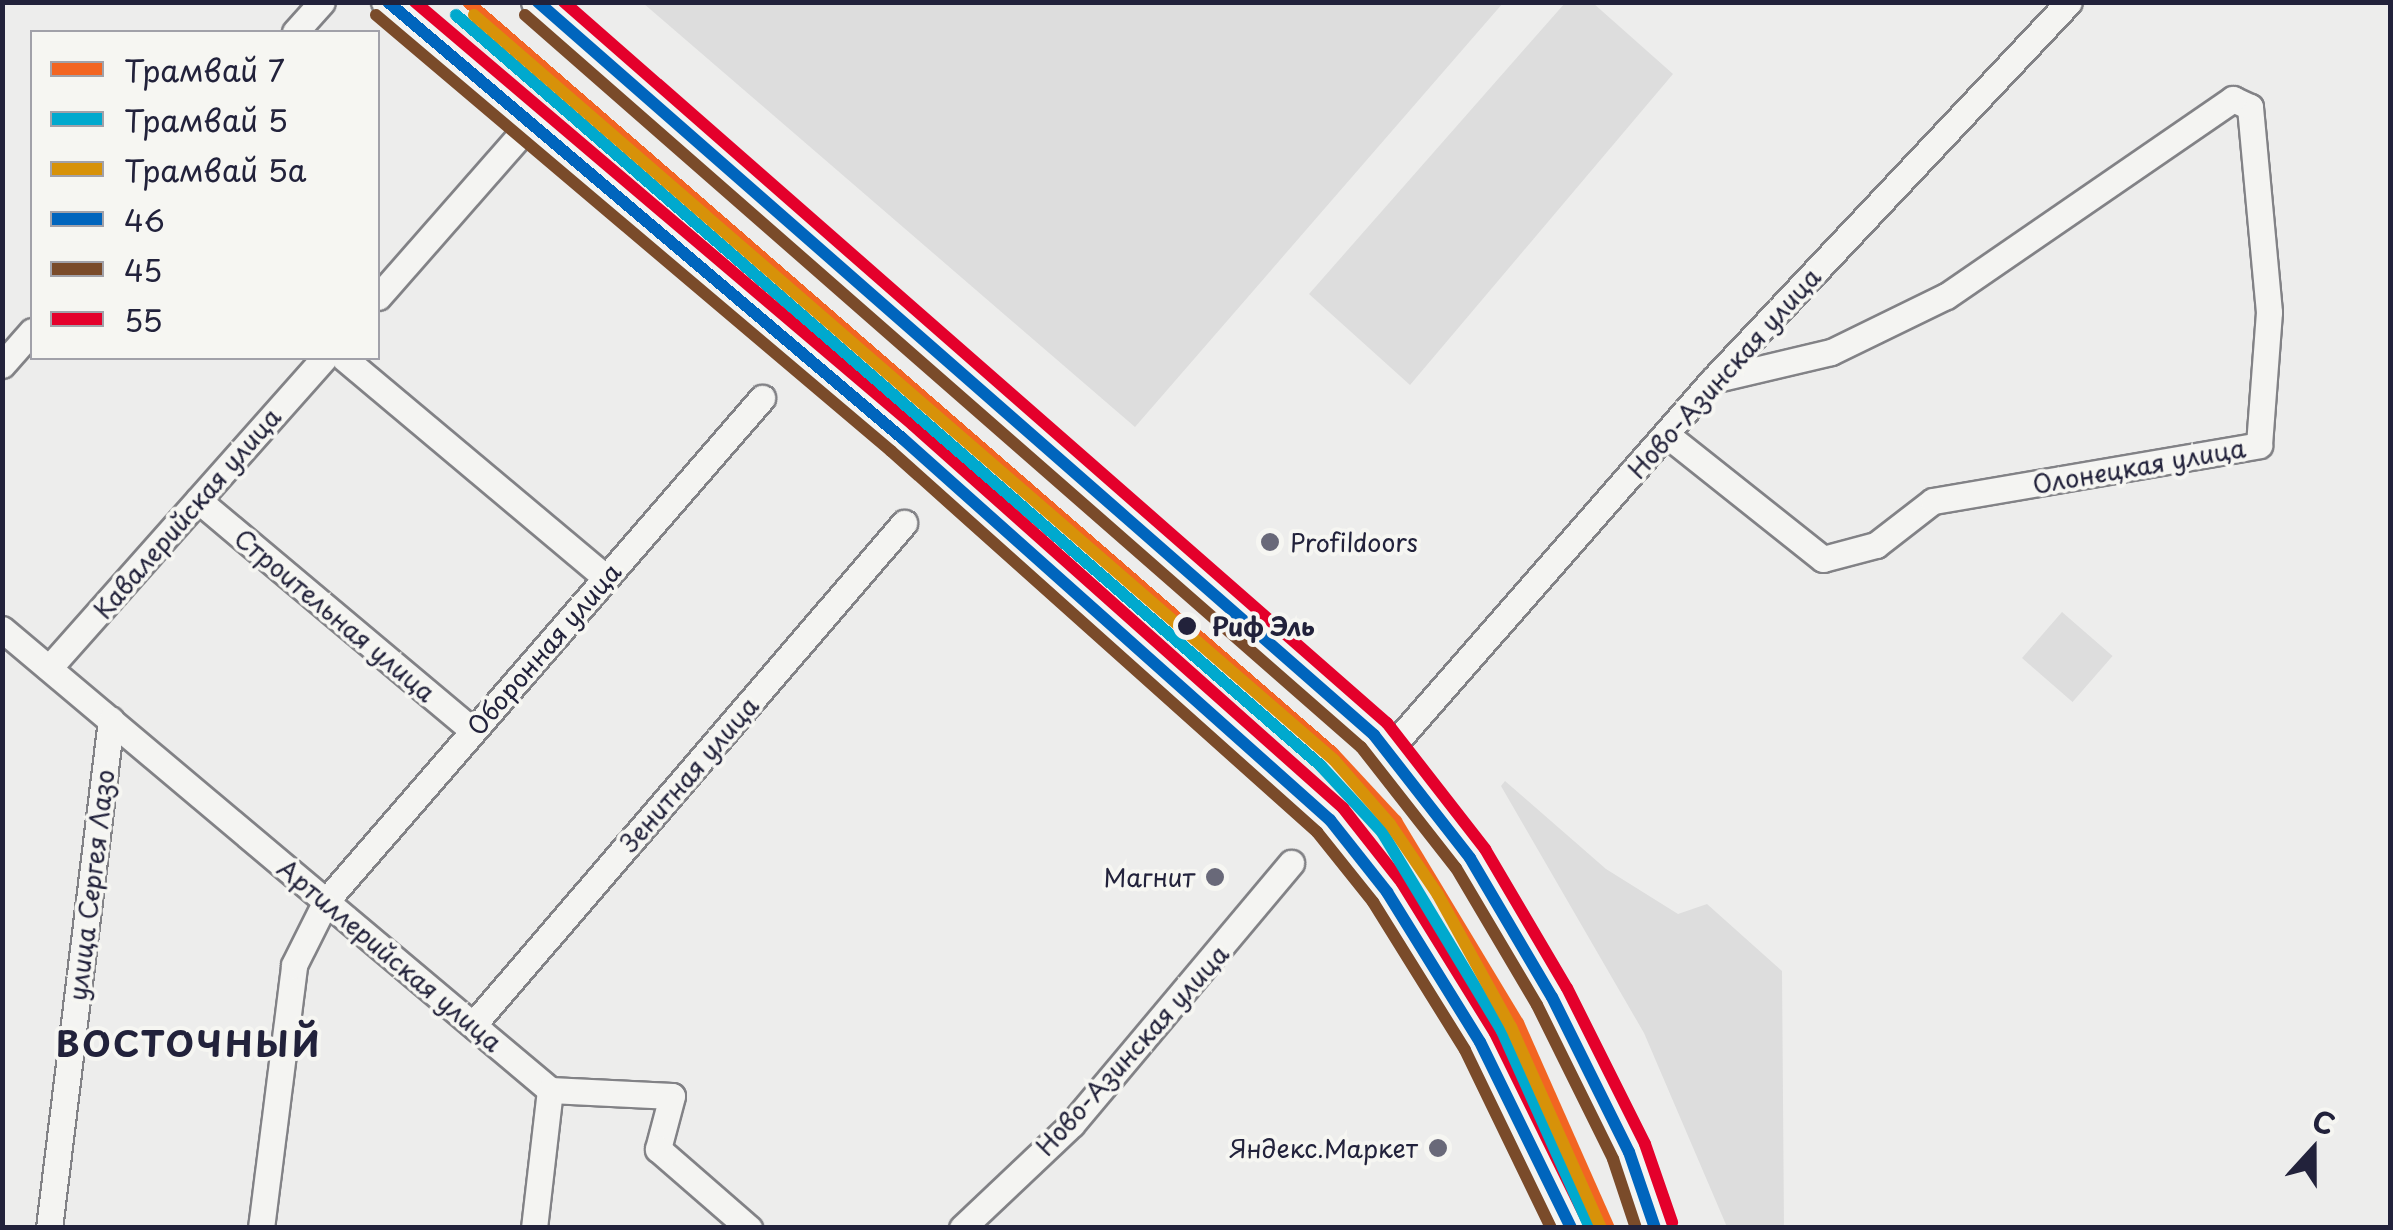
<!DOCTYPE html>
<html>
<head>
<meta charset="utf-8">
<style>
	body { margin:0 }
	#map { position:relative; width:2393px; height:1230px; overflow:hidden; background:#ededec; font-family:"Playpen Sans",sans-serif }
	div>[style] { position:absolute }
	.built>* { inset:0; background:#ddd; transform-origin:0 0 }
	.roads { filter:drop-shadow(2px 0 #828286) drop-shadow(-2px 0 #828286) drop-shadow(0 2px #828286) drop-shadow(0 -2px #828286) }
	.minor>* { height:25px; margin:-12.5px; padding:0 12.5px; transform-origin:12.5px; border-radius:12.5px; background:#f4f4f2 }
	.major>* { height:30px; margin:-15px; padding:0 15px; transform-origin:15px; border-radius:15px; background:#f4f4f2 }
	.bus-1>* { height:12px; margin:-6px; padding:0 6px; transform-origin:6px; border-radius:6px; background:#0065bd }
	.bus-2>* { height:12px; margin:-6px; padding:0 6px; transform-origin:6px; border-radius:6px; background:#7a4b2a }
	.bus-3>* { height:12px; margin:-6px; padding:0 6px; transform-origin:6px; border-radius:6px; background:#e4002b }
	.tram-1>* { height:12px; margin:-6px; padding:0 6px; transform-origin:6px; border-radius:6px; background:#f26522 }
	.tram-2>* { height:12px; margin:-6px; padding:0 6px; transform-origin:6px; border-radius:6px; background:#00a9ce }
	.tram-3>* { height:12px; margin:-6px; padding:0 6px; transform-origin:6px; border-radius:6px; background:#d79209 }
	.dots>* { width:28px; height:28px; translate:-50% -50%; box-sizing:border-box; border:5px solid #f6f6f2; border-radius:50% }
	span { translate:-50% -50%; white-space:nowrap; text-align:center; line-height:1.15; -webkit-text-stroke:8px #f6f6f2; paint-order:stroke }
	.street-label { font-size:25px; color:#22223b }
	.poi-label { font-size:25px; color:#22223b }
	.left { translate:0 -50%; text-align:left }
	.right { translate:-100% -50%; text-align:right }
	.stop-label { font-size:25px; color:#22223b; font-weight:700 }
	.district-label { font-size:35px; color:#22223b; font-weight:700; letter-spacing:2.5px }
	.frame { position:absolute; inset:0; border:5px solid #22223b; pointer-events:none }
	.legend { position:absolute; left:30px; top:30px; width:350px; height:330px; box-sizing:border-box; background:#f6f6f2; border:2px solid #a1a1a9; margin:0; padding:12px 18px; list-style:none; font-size:30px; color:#22223b }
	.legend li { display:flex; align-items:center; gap:20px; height:50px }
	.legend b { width:50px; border:2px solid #a1a1a9 }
	.north { position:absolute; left:2263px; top:1100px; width:100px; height:100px; -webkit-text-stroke:8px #f6f6f2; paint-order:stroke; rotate:21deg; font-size:28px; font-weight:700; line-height:40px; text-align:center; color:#22223b }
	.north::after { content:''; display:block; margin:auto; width:35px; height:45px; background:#22223b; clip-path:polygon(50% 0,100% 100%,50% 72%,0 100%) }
</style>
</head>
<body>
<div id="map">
	<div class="built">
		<i style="clip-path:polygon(643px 3px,1503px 3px,1135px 427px)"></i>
		<i style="clip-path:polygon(1565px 3px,1593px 3px,1673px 74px,1410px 385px,1309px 294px)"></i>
		<i style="left:2062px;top:612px;width:67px;height:61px;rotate:41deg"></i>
		<i style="clip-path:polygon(1505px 781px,1606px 869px,1678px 914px,1707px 904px,1782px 971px,1784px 1227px,1727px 1227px,1644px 1033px,1501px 786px)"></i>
	</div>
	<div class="roads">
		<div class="minor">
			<i style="left:295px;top:32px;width:40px;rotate:-48deg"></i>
			<i style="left:378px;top:297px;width:230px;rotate:-48.7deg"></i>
			<i style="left:344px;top:358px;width:342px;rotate:40deg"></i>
			<i style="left:2px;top:365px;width:45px;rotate:-48.6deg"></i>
			<i style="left:1667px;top:435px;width:199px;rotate:38.5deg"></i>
			<i style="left:1823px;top:559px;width:55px;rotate:-14.8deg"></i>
			<i style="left:1876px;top:545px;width:72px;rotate:-37.7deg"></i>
			<i style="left:1933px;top:501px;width:331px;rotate:-9.7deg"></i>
			<i style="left:2259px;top:445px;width:133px;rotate:-85.7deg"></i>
			<i style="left:2269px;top:312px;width:206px;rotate:-95.3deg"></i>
			<i style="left:2250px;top:107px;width:19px;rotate:-155deg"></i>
			<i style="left:2233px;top:99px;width:348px;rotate:145.5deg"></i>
			<i style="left:1946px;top:296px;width:128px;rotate:154deg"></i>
			<i style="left:1831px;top:352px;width:121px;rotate:166.7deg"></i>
			<i style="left:198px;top:500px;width:359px;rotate:40deg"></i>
			<i style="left:2px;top:629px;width:716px;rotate:40.07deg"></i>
			<i style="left:550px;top:1090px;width:122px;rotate:2.8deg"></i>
			<i style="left:672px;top:1096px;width:55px;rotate:104.8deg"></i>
			<i style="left:658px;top:1149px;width:121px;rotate:41deg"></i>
			<i style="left:49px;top:668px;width:414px;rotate:-48.4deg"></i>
			<i style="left:1388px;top:751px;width:493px;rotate:-48.8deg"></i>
			<i style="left:1713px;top:380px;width:519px;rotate:-46.72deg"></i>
			<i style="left:473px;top:1025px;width:662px;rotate:-49.35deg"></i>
			<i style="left:49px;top:1228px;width:512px;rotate:-83.04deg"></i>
			<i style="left:261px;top:1228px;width:265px;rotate:-82.8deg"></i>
			<i style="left:294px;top:965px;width:72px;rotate:-63.4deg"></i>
			<i style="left:326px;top:901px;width:666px;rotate:-49.08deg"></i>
			<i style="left:534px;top:1228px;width:139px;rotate:-83.4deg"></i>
			<i style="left:962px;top:1228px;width:151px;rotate:-43.4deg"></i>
			<i style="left:1072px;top:1124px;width:341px;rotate:-50deg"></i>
		</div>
		<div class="major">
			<i style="left:387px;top:2px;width:675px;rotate:40.25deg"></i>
			<i style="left:902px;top:438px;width:574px;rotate:41.75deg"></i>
			<i style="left:1330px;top:820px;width:92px;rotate:51.6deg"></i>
			<i style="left:1387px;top:892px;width:176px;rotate:58.2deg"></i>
			<i style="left:1480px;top:1042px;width:207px;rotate:63.9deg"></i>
			<i style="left:537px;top:2px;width:1113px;rotate:41.21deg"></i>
			<i style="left:1374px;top:735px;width:156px;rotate:52deg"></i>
			<i style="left:1470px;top:858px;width:161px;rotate:59.5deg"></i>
			<i style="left:1552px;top:997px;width:173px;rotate:63.6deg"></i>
			<i style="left:1629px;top:1152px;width:80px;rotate:71.1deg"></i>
		</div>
	</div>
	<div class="bus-1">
		<i style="left:388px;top:2px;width:674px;rotate:40.31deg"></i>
		<i style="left:902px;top:438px;width:574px;rotate:41.75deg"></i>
		<i style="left:1330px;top:820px;width:92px;rotate:51.6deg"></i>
		<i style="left:1387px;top:892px;width:176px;rotate:58.2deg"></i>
		<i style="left:1480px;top:1042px;width:207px;rotate:63.9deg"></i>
		<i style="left:538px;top:2px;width:1112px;rotate:41.24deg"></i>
		<i style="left:1374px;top:735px;width:156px;rotate:52deg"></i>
		<i style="left:1470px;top:858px;width:161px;rotate:59.5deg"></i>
		<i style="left:1552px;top:997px;width:173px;rotate:63.6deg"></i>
		<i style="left:1629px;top:1152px;width:80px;rotate:71.1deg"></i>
	</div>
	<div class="bus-2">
		<i style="left:376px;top:15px;width:675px;rotate:40.25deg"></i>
		<i style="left:891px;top:451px;width:572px;rotate:41.81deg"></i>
		<i style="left:1317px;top:832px;width:90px;rotate:51.3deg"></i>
		<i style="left:1373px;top:902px;width:174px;rotate:58.1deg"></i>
		<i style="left:1465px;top:1050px;width:198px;rotate:64.2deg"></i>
		<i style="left:525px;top:15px;width:1111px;rotate:41.21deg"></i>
		<i style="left:1361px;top:747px;width:154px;rotate:51.9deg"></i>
		<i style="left:1456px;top:868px;width:159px;rotate:59.4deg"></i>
		<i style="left:1537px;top:1005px;width:172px;rotate:63.7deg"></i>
		<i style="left:1613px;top:1159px;width:73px;rotate:71.6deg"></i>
	</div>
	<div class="bus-3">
		<i style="left:415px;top:2px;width:653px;rotate:40.34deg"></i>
		<i style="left:913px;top:425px;width:576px;rotate:41.69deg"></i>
		<i style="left:1343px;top:808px;width:95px;rotate:51.8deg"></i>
		<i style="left:1402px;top:883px;width:176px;rotate:58.2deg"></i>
		<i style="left:1495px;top:1033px;width:208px;rotate:63.8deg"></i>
		<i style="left:564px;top:2px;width:1094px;rotate:41.22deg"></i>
		<i style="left:1387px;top:723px;width:160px;rotate:52.1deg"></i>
		<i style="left:1485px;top:849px;width:161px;rotate:59.5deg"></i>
		<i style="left:1567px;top:988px;width:174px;rotate:63.4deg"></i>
		<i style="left:1645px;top:1144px;width:83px;rotate:70.9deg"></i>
	</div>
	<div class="tram-1">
		<i style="left:468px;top:2px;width:1146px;rotate:40.96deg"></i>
		<i style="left:1333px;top:753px;width:93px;rotate:47.2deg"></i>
		<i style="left:1396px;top:821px;width:236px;rotate:58.9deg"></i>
		<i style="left:1518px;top:1023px;width:224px;rotate:66.1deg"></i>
	</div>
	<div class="tram-2">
		<i style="left:456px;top:15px;width:1146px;rotate:40.96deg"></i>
		<i style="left:1321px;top:766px;width:90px;rotate:47.3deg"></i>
		<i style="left:1382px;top:832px;width:232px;rotate:58.9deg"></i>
		<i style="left:1502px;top:1031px;width:216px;rotate:65.9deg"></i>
	</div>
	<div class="tram-3">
		<i style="left:474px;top:15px;width:1138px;rotate:40.9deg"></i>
		<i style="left:1334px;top:760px;width:85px;rotate:48.8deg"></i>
		<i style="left:1390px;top:824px;width:86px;rotate:55.9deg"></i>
		<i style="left:1438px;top:895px;width:151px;rotate:61.1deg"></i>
		<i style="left:1511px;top:1027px;width:220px;rotate:65.9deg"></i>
	</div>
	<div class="dots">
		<i style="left:1270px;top:542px;background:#696979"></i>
		<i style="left:1187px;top:626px;background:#22223b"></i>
		<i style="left:1215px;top:877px;background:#696979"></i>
		<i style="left:1438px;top:1148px;background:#696979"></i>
	</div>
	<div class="street-label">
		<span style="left:1724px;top:373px;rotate:-48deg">Ново-Азинская улица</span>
		<span style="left:2139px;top:466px;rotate:-10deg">Олонецкая улица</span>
		<span style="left:187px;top:513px;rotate:-49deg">Кавалерийская улица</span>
		<span style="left:335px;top:615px;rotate:40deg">Строительная улица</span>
		<span style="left:544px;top:649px;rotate:-49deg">Оборонная улица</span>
		<span style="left:689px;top:774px;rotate:-49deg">Зенитная улица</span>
		<span style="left:91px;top:885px;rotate:-83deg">улица Сергея Лазо</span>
		<span style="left:390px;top:955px;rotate:40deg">Артиллерийская улица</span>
		<span style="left:1132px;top:1050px;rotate:-48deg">Ново-Азинская улица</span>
	</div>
	<div class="poi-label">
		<span class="left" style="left:1290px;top:542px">Profildoors</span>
		<span class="right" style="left:1195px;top:877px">Магнит</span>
		<span class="right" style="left:1418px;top:1148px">Яндекс.Маркет</span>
	</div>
	<div class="stop-label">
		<span class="left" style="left:1212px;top:626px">Риф Эль</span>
	</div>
	<div class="district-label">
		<span style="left:189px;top:1043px">ВОСТОЧНЫЙ</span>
	</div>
	<div class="frame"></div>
	<ul class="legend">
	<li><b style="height:12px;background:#f26522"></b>Трамвай 7</li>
	<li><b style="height:12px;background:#00a9ce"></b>Трамвай 5</li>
	<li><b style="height:12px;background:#d79209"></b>Трамвай 5а</li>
	<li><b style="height:12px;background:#0065bd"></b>46</li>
	<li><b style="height:12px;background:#7a4b2a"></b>45</li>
	<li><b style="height:12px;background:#e4002b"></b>55</li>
	</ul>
	<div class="north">С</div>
</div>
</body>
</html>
